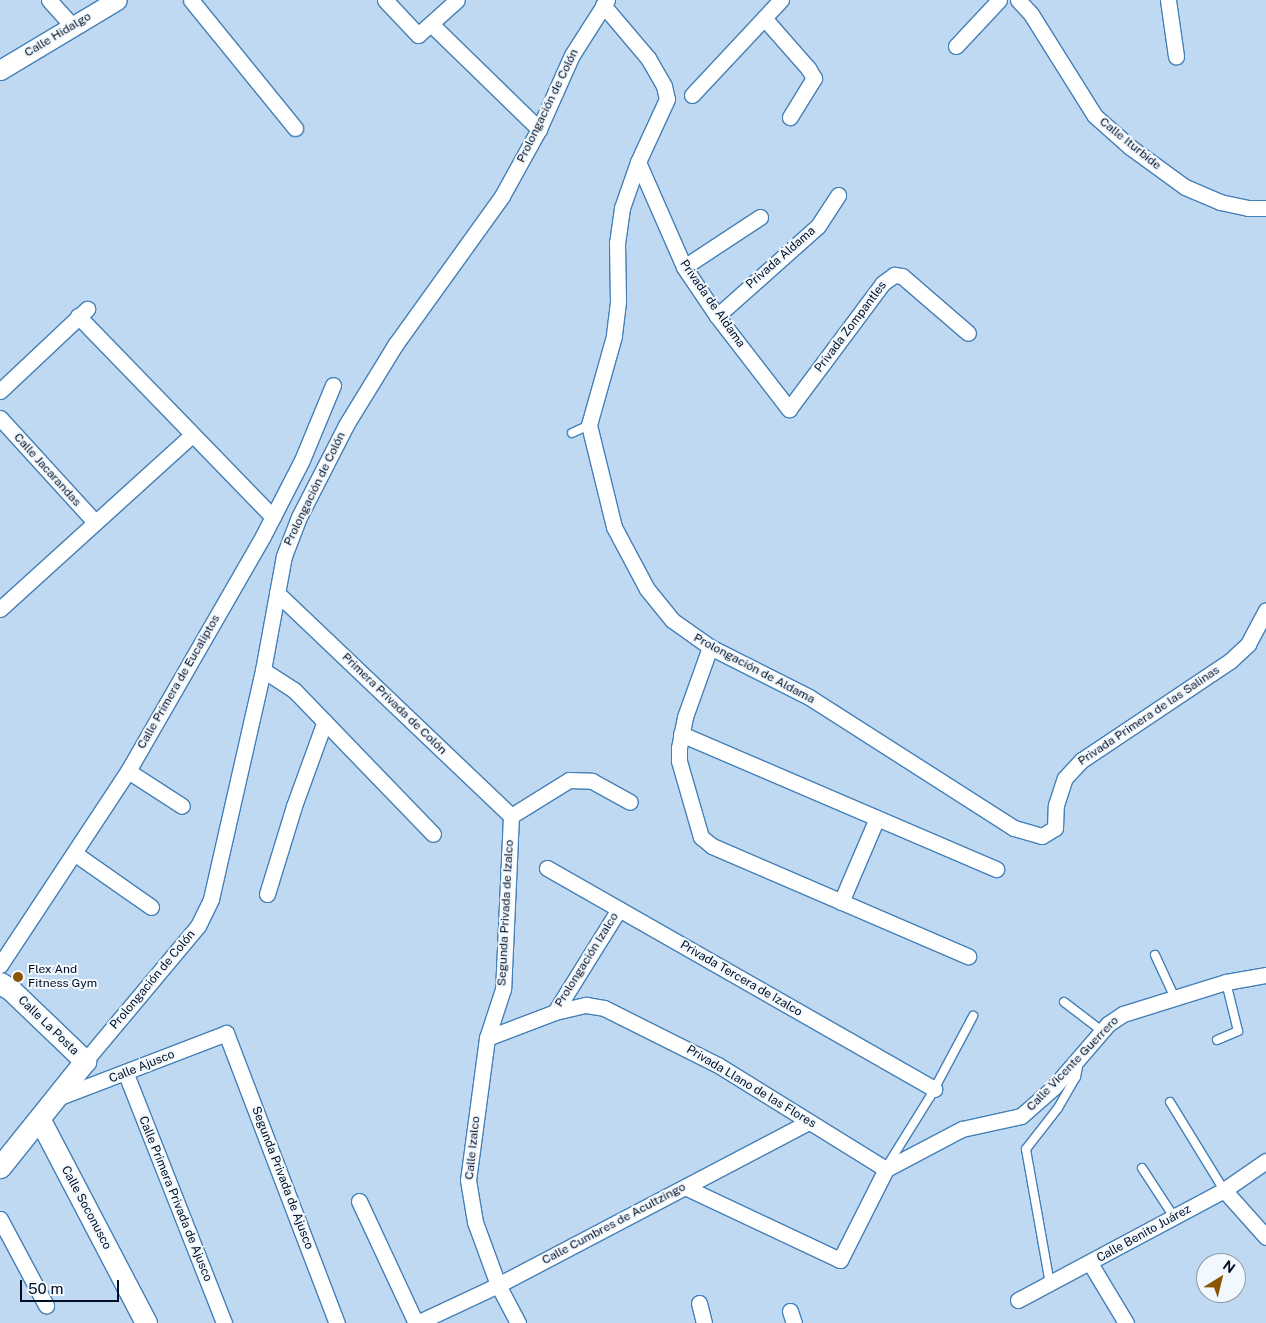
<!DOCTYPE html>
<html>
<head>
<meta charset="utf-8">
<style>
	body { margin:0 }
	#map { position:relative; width:1266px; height:1323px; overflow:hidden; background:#c0d9f2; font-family:"Public Sans",sans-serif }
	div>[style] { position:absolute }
	.roads { filter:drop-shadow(1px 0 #4380b8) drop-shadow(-1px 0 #4380b8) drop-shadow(0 1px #4380b8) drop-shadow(0 -1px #4380b8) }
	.service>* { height:8px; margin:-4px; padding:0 4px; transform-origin:4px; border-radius:4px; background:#fff }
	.minor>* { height:15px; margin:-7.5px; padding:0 7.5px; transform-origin:7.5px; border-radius:7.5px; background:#fff }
	.tertiary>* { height:19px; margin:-9.5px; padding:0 9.5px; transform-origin:9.5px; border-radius:9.5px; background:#fff }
	.secondary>* { height:21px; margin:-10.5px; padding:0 10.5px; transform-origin:10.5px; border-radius:10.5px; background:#fff }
	.dots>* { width:14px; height:14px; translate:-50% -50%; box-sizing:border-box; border:2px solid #f1f8fe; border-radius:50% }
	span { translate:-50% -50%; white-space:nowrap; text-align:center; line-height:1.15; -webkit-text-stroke:4px #f1f8fe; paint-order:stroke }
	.street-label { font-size:12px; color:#000d22 }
	.poi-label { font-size:12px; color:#000d22 }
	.left { translate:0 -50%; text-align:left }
	.north { position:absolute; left:1196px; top:1253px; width:50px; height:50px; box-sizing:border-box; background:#f1f8fe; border:1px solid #919aa6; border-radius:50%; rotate:36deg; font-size:14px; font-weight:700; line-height:20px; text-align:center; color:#000d22 }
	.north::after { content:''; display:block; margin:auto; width:18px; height:22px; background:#8a5603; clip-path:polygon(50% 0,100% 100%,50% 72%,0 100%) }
	.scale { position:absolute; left:20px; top:1280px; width:99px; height:22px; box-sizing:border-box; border:2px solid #000d22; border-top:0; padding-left:6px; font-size:15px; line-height:18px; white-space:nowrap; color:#000d22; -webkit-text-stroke:4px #f1f8fe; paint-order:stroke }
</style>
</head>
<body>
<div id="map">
	<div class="roads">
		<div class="service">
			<i style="left:572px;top:433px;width:19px;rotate:-25deg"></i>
			<i style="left:1155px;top:955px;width:45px;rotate:65.1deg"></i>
			<i style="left:1064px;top:1002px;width:48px;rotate:37.3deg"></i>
			<i style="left:1217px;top:1040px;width:23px;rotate:-23deg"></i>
			<i style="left:1238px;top:1031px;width:50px;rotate:-103.8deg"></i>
			<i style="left:1170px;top:1102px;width:103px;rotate:58.5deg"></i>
			<i style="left:887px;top:1166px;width:81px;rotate:-58.1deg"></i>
			<i style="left:930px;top:1097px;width:92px;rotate:-62deg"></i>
			<i style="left:1142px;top:1168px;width:59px;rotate:56.9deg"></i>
			<i style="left:1050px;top:1284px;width:137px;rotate:-100.1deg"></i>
			<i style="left:1026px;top:1149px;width:52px;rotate:-52deg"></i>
			<i style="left:1058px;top:1108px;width:36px;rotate:-60deg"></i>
			<i style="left:1076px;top:1077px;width:16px;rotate:-79deg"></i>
		</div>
		<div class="minor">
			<i style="left:49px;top:0;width:36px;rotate:48deg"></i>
			<i style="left:191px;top:0;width:165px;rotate:50.9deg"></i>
			<i style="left:385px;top:0;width:48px;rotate:46.7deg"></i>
			<i style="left:418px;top:35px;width:52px;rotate:-41.9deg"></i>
			<i style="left:1018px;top:0;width:19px;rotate:47deg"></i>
			<i style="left:1031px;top:14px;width:120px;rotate:57.9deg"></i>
			<i style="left:1095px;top:116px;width:47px;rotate:41.5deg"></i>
			<i style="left:1130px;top:147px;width:68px;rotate:36deg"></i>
			<i style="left:1185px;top:187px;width:38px;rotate:23deg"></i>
			<i style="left:1220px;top:202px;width:29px;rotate:12deg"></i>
			<i style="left:1248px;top:208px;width:18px"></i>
			<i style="left:1168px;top:0;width:57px;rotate:81.9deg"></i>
			<i style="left:603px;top:5px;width:70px;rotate:49.7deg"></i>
			<i style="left:648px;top:58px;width:32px;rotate:60deg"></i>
			<i style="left:664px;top:86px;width:13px;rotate:77deg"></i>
			<i style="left:667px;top:99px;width:69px;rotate:114.7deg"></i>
			<i style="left:638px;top:162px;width:49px;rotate:109.2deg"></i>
			<i style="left:622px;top:208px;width:35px;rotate:98deg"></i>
			<i style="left:617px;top:243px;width:59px;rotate:89deg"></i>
			<i style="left:618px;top:302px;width:34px;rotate:97deg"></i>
			<i style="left:614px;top:336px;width:92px;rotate:105.7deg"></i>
			<i style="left:589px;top:425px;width:105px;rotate:76.2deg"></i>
			<i style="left:614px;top:527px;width:70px;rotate:62deg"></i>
			<i style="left:647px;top:589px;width:40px;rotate:51deg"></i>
			<i style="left:672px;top:620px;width:47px;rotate:35.4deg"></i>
			<i style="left:710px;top:647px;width:111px;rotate:26.8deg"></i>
			<i style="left:809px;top:697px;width:243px;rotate:32.6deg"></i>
			<i style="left:1014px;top:828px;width:29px;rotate:16deg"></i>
			<i style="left:1042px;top:836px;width:15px;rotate:-32deg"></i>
			<i style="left:1055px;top:828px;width:23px;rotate:-88deg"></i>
			<i style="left:1056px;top:805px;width:28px;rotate:-72deg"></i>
			<i style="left:1065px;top:778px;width:25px;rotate:-47deg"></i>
			<i style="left:1082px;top:760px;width:178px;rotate:-33.8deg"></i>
			<i style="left:1230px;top:661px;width:25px;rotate:-43deg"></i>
			<i style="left:1248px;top:644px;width:38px;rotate:-62deg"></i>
			<i style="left:764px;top:18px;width:25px;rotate:-47deg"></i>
			<i style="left:431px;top:24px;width:151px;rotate:44.2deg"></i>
			<i style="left:956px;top:46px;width:63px;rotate:-46.9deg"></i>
			<i style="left:692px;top:95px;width:105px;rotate:-46.9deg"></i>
			<i style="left:764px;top:18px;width:67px;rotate:48.7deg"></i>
			<i style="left:808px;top:68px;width:12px;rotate:59deg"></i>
			<i style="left:814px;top:78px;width:46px;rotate:121.6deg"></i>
			<i style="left:638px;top:162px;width:115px;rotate:66.3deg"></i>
			<i style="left:684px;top:267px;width:59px;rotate:56deg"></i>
			<i style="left:717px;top:316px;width:118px;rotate:52.3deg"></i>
			<i style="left:789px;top:409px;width:157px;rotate:-53.3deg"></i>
			<i style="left:883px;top:283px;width:14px;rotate:-36deg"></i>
			<i style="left:894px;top:275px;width:8px;rotate:7deg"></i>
			<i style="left:902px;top:276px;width:87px;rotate:40.8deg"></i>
			<i style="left:684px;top:267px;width:91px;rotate:-33.3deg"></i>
			<i style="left:78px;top:316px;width:280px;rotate:45.9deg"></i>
			<i style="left:717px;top:316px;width:135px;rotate:-41.7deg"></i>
			<i style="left:818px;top:226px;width:37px;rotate:-57deg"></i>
			<i style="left:0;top:391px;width:120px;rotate:-43.3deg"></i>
			<i style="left:0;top:418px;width:141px;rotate:47.6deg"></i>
			<i style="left:277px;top:593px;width:323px;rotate:43.6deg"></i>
			<i style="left:0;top:609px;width:259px;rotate:-42.2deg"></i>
			<i style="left:710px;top:647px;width:74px;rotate:109.7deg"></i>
			<i style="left:685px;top:717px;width:32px;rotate:101deg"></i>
			<i style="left:679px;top:748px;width:13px;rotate:90deg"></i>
			<i style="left:679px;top:761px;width:79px;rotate:73.9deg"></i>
			<i style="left:701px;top:837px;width:14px;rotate:39deg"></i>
			<i style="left:712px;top:846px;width:279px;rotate:23.3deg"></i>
			<i style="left:263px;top:670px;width:37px;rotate:33deg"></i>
			<i style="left:294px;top:690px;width:200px;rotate:46deg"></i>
			<i style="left:681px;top:734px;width:343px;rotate:23.2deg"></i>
			<i style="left:128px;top:771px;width:64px;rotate:32.9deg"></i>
			<i style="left:511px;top:816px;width:173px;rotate:92.6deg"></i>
			<i style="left:503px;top:989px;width:52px;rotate:108.1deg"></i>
			<i style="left:487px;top:1038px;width:143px;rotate:97.6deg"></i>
			<i style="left:468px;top:1180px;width:43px;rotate:80.5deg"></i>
			<i style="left:475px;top:1222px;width:67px;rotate:69.9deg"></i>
			<i style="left:498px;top:1285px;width:43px;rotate:62.2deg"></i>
			<i style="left:511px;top:816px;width:68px;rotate:-31.8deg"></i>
			<i style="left:569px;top:780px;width:23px;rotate:2deg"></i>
			<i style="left:592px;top:781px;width:43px;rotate:28.9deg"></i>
			<i style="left:74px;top:853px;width:94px;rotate:35deg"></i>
			<i style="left:547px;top:868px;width:446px;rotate:29.7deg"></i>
			<i style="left:267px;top:894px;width:92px;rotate:-72.9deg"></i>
			<i style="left:294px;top:806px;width:90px;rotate:-70deg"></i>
			<i style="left:841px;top:902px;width:91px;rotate:-66.8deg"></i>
			<i style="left:0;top:965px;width:232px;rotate:-56.6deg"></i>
			<i style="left:128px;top:771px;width:271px;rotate:-60.1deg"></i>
			<i style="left:263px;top:536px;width:85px;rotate:-62.8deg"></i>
			<i style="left:302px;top:460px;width:81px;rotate:-67.5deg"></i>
			<i style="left:555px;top:1012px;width:121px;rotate:-58.1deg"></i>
			<i style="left:487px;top:1038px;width:73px;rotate:-20.9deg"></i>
			<i style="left:555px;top:1012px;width:32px;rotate:-13deg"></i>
			<i style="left:586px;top:1005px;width:18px;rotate:9deg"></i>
			<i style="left:604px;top:1008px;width:127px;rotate:26.6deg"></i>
			<i style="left:718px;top:1065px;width:198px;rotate:31.8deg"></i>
			<i style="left:886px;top:1169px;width:102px;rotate:116.8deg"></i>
			<i style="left:840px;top:1260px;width:171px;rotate:-154.8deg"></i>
			<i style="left:85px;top:1061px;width:176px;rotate:-50.1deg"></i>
			<i style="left:198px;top:926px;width:30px;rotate:-64deg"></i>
			<i style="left:211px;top:899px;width:235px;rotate:-77.2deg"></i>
			<i style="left:263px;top:670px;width:116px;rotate:-79.6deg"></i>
			<i style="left:284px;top:556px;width:42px;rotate:-69deg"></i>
			<i style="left:299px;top:517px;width:103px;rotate:-62.9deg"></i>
			<i style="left:346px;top:425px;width:94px;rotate:-58.5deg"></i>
			<i style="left:395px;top:345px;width:183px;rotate:-54.3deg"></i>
			<i style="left:502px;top:196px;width:77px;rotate:-61.1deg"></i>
			<i style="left:539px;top:129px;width:81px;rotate:-66deg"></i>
			<i style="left:572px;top:55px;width:65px;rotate:-57.5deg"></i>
			<i style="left:126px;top:1074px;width:268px;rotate:68.5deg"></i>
			<i style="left:57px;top:1098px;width:181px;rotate:-21deg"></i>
			<i style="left:226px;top:1033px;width:311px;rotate:69.1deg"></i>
			<i style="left:886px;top:1169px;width:86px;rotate:-27.8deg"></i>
			<i style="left:962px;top:1129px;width:60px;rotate:-12.4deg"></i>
			<i style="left:1021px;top:1116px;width:43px;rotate:-41.2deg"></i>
			<i style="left:1053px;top:1088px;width:84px;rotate:-49.3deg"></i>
			<i style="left:1108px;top:1024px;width:18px;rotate:-34deg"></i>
			<i style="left:1123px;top:1014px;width:108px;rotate:-17.3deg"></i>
			<i style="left:1226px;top:982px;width:41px;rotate:-9.9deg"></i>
			<i style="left:1224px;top:1190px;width:63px;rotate:48.2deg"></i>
			<i style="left:359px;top:1201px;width:135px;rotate:65deg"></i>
			<i style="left:0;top:1219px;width:98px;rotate:61.9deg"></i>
			<i style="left:1090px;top:1263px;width:70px;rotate:59deg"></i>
			<i style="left:1018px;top:1300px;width:234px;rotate:-28.1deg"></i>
			<i style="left:1224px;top:1190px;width:51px;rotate:-34.6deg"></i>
			<i style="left:699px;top:1303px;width:21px;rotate:76deg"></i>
			<i style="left:790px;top:1311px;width:13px;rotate:72deg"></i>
			<i style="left:417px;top:1323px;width:89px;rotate:-25.1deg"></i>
			<i style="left:498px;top:1285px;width:351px;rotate:-27.7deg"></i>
		</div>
		<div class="tertiary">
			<i style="left:0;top:70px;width:136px;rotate:-30.9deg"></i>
		</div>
		<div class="secondary">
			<i style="left:0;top:983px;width:13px;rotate:32deg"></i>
			<i style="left:11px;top:990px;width:103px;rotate:43.8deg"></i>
			<i style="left:85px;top:1061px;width:136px;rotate:128.7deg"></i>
			<i style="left:40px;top:1120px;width:229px;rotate:62.4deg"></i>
		</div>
	</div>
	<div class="dots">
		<i style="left:18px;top:977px;background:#8a5603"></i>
	</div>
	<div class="street-label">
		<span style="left:58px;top:35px;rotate:-31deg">Calle Hidalgo</span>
		<span style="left:548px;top:106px;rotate:-64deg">Prolongación de Colón</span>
		<span style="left:1130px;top:144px;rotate:39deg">Calle Iturbide</span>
		<span style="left:781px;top:258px;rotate:-41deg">Privada Aldama</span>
		<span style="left:712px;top:304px;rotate:55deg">Privada de Aldama</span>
		<span style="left:851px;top:327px;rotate:-53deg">Privada Zompantles</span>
		<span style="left:47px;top:470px;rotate:48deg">Calle Jacarandas</span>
		<span style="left:315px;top:489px;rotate:-64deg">Prolongación de Colón</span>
		<span style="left:754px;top:669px;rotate:28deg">Prolongación de Aldama</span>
		<span style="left:179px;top:682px;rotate:-60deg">Calle Primera de Eucaliptos</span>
		<span style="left:394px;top:704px;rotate:44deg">Primera Privada de Colón</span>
		<span style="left:1149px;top:716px;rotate:-34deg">Privada Primera de las Salinas</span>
		<span style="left:506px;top:913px;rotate:-87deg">Segunda Privada de Izalco</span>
		<span style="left:587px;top:960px;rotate:-58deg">Prolongación Izalco</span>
		<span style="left:741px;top:979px;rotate:30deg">Privada Tercera de Izalco</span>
		<span style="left:153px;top:980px;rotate:-50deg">Prolongación de Colón</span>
		<span style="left:48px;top:1026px;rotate:44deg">Calle La Posta</span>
		<span style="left:1073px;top:1064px;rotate:-46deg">Calle Vicente Guerrero</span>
		<span style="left:142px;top:1067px;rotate:-22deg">Calle Ajusco</span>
		<span style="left:751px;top:1087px;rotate:31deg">Privada Llano de las Flores</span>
		<span style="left:473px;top:1148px;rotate:-84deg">Calle Izalco</span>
		<span style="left:282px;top:1178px;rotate:69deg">Segunda Privada de Ajusco</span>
		<span style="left:175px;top:1199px;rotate:68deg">Calle Primera Privada de Ajusco</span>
		<span style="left:86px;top:1208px;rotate:62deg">Calle Soconusco</span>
		<span style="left:614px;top:1224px;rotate:-28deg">Calle Cumbres de Acultzingo</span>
		<span style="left:1144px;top:1234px;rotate:-29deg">Calle Benito Juárez</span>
	</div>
	<div class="poi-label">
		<span class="left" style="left:28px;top:977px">Flex And<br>Fitness Gym</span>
	</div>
	<div class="north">N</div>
	<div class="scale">50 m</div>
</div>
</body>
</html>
